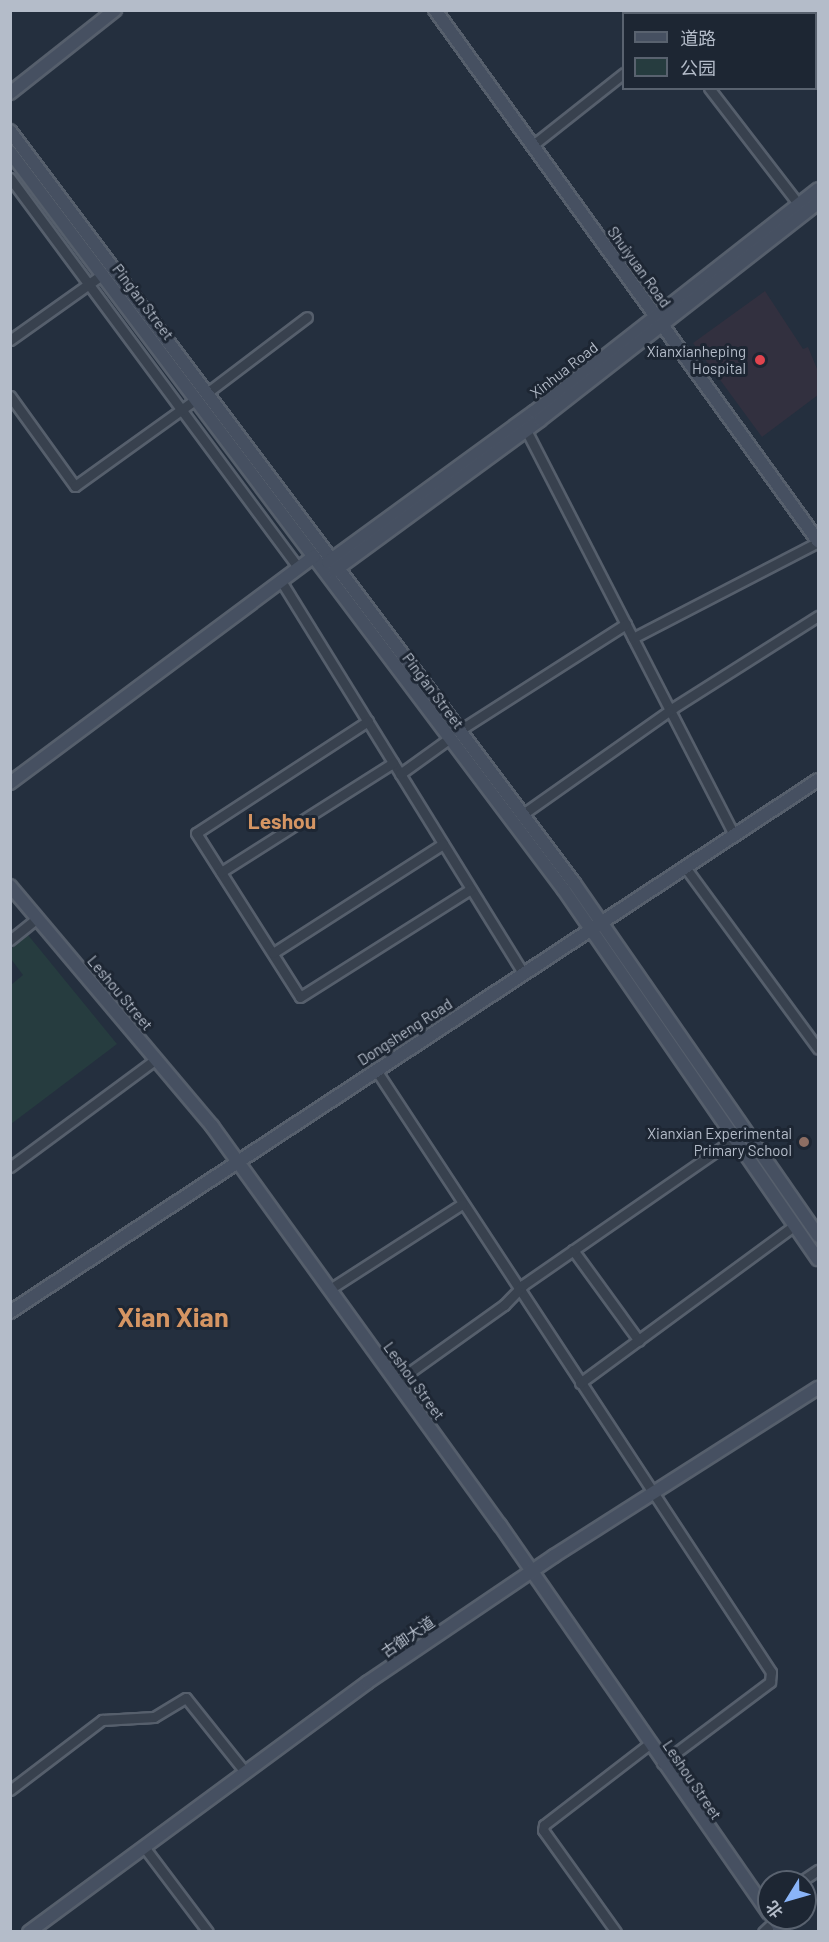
<!DOCTYPE html>
<html>
<head>
<meta charset="utf-8">
<style>
	body { margin:0 }
	#map { position:relative; width:829px; height:1942px; overflow:hidden; background:#242f3e; font-family:Barlow,"Noto Sans SC",sans-serif }
	div>[style] { position:absolute }
	.medical>* { inset:0; background:#32303f }
	.green>* { inset:0; background:#263c3f }
	.roads { filter:drop-shadow(2px 0 #565f6c) drop-shadow(-2px 0 #565f6c) drop-shadow(0 2px #565f6c) drop-shadow(0 -2px #565f6c) }
	.street>* { height:9px; margin:-4.5px; padding:0 4.5px; transform-origin:4.5px; border-radius:4.5px; background:#38414e }
	.secondary>* { height:12px; margin:-6px; padding:0 6px; transform-origin:6px; border-radius:6px; background:#465061 }
	.dots>* { width:16px; height:16px; translate:-50% -50%; box-sizing:border-box; border:3px solid #1d2633; border-radius:50% }
	span { translate:-50% -50%; white-space:nowrap; text-align:center; line-height:1.15; -webkit-text-stroke:6px #1d2633; paint-order:stroke }
	.street-label { font-size:15px; color:#b4bcc9 }
	.poi-label { font-size:15px; color:#b4bcc9 }
	.right { translate:-100% -50%; text-align:right }
	.district-label { font-size:21px; color:#d59563; font-weight:700 }
	.town-label { font-size:27px; color:#d59563; font-weight:700 }
	.frame { position:absolute; inset:0; border:12px solid #b4bcc9; pointer-events:none }
	.legend { position:absolute; left:622px; top:12px; width:195px; height:78px; box-sizing:border-box; background:#1d2633; border:2px solid #59626f; margin:0; padding:8px 10px; list-style:none; font-size:18px; color:#b4bcc9 }
	.legend li { display:flex; align-items:center; gap:12px; height:30px }
	.legend b { width:30px; border:2px solid #59626f }
	.north { position:absolute; left:757px; top:1870px; width:60px; height:60px; box-sizing:border-box; background:#1d2633; border:2px solid #59626f; border-radius:50%; rotate:233deg; font-size:16px; font-weight:700; line-height:24px; text-align:center; color:#b4bcc9 }
	.north::after { content:''; display:block; margin:auto; width:21px; height:27px; background:#8ab4f8; clip-path:polygon(50% 0,100% 100%,50% 72%,0 100%) }
</style>
</head>
<body>
<div id="map">
	<div class="medical">
		<i style="clip-path:polygon(765px 291px,803px 349px,808px 347px,818px 371px,818px 395px,762px 437px,693px 343px)"></i>
	</div>
	<div class="green">
		<i style="clip-path:polygon(28px 935px,117px 1044px,11px 1124px,11px 985px,23px 975px,11px 959px,11px 949px)"></i>
	</div>
	<div class="roads">
		<div class="street">
			<i style="left:701px;top:14px;width:6px;rotate:-45deg"></i>
			<i style="left:709px;top:88px;width:148px;rotate:52.4deg"></i>
			<i style="left:533px;top:145px;width:116px;rotate:-38.4deg"></i>
			<i style="left:10px;top:178px;width:485px;rotate:53.5deg"></i>
			<i style="left:10px;top:340px;width:114px;rotate:-35.4deg"></i>
			<i style="left:208px;top:392px;width:124px;rotate:-37.1deg"></i>
			<i style="left:10px;top:396px;width:111px;rotate:54.2deg"></i>
			<i style="left:75px;top:486px;width:149px;rotate:-35.7deg"></i>
			<i style="left:526px;top:430px;width:455px;rotate:62.8deg"></i>
			<i style="left:281px;top:581px;width:461px;rotate:58.3deg"></i>
			<i style="left:633px;top:638px;width:208px;rotate:-27.4deg"></i>
			<i style="left:368px;top:721px;width:205px;rotate:146.9deg"></i>
			<i style="left:196px;top:833px;width:194px;rotate:57.6deg"></i>
			<i style="left:300px;top:997px;width:202px;rotate:-32.3deg"></i>
			<i style="left:460px;top:730px;width:197px;rotate:-32.6deg"></i>
			<i style="left:400px;top:774px;width:62px;rotate:-35.8deg"></i>
			<i style="left:523px;top:814px;width:184px;rotate:-35.2deg"></i>
			<i style="left:673px;top:708px;width:172px;rotate:-32.4deg"></i>
			<i style="left:685px;top:867px;width:225px;rotate:53.8deg"></i>
			<i style="left:221px;top:872px;width:204px;rotate:-32.4deg"></i>
			<i style="left:10px;top:940px;width:35px;rotate:-39deg"></i>
			<i style="left:273px;top:953px;width:202px;rotate:-32.7deg"></i>
			<i style="left:376px;top:1070px;width:720px;rotate:56.73deg"></i>
			<i style="left:771px;top:1672px;width:10px;rotate:96deg"></i>
			<i style="left:770px;top:1682px;width:135px;rotate:143.1deg"></i>
			<i style="left:10px;top:1167px;width:182px;rotate:-36.5deg"></i>
			<i style="left:573px;top:1250px;width:112px;rotate:54deg"></i>
			<i style="left:330px;top:1289px;width:157px;rotate:-32.8deg"></i>
			<i style="left:396px;top:1382px;width:133px;rotate:-35.5deg"></i>
			<i style="left:504px;top:1305px;width:28px;rotate:-46deg"></i>
			<i style="left:523px;top:1285px;width:258px;rotate:-34.7deg"></i>
			<i style="left:580px;top:1383px;width:267px;rotate:-36.3deg"></i>
			<i style="left:10px;top:1790px;width:116px;rotate:-37.3deg"></i>
			<i style="left:102px;top:1720px;width:52px;rotate:-3.3deg"></i>
			<i style="left:154px;top:1717px;width:37px;rotate:-31deg"></i>
			<i style="left:186px;top:1698px;width:95px;rotate:51.4deg"></i>
			<i style="left:144px;top:1847px;width:106px;rotate:53deg"></i>
			<i style="left:800px;top:1882px;width:22px;rotate:-34deg"></i>
			<i style="left:616px;top:1932px;width:125px;rotate:-125.6deg"></i>
			<i style="left:543px;top:1830px;width:5px;rotate:-79deg"></i>
			<i style="left:544px;top:1825px;width:133px;rotate:-37.6deg"></i>
			<i style="left:763px;top:1932px;width:16px;rotate:-43deg"></i>
		</div>
		<div class="secondary">
			<i style="left:435px;top:10px;width:655px;rotate:54.2deg"></i>
			<i style="left:10px;top:93px;width:134px;rotate:-38.3deg"></i>
			<i style="left:10px;top:131px;width:940px;rotate:53.13deg"></i>
			<i style="left:574px;top:883px;width:429px;rotate:55.3deg"></i>
			<i style="left:10px;top:152px;width:923px;rotate:53.11deg"></i>
			<i style="left:564px;top:890px;width:448px;rotate:55.5deg"></i>
			<i style="left:328px;top:562px;width:255px;rotate:-36.1deg"></i>
			<i style="left:534px;top:412px;width:361px;rotate:-38.1deg"></i>
			<i style="left:334px;top:571px;width:255px;rotate:-36.2deg"></i>
			<i style="left:540px;top:420px;width:353px;rotate:-38deg"></i>
			<i style="left:10px;top:783px;width:379px;rotate:-36.7deg"></i>
			<i style="left:10px;top:886px;width:314px;rotate:49.9deg"></i>
			<i style="left:212px;top:1126px;width:492px;rotate:54.2deg"></i>
			<i style="left:500px;top:1525px;width:472px;rotate:55.3deg"></i>
			<i style="left:10px;top:1312px;width:967px;rotate:-33.36deg"></i>
			<i style="left:773px;top:1918px;width:17px;rotate:54deg"></i>
			<i style="left:29px;top:1932px;width:421px;rotate:-36.4deg"></i>
			<i style="left:368px;top:1682px;width:225px;rotate:-34.1deg"></i>
			<i style="left:554px;top:1556px;width:313px;rotate:-32.5deg"></i>
		</div>
	</div>
	<div class="dots">
		<i style="left:760px;top:360px;background:#e0444e"></i>
		<i style="left:804px;top:1142px;background:#8d6e63"></i>
	</div>
	<div class="street-label">
		<span style="left:639px;top:267px;rotate:54deg">Shuiyuan Road</span>
		<span style="left:143px;top:302px;rotate:53deg">Ping'an Street</span>
		<span style="left:564px;top:370px;rotate:-38deg">Xinhua Road</span>
		<span style="left:433px;top:691px;rotate:53deg">Ping'an Street</span>
		<span style="left:120px;top:993px;rotate:50deg">Leshou Street</span>
		<span style="left:405px;top:1032px;rotate:-33deg">Dongsheng Road</span>
		<span style="left:414px;top:1381px;rotate:54deg">Leshou Street</span>
		<span style="left:408px;top:1637px;rotate:-34deg">古御大道</span>
		<span style="left:692px;top:1780px;rotate:56deg">Leshou Street</span>
	</div>
	<div class="poi-label">
		<span class="right" style="left:746px;top:360px">Xianxianheping<br>Hospital</span>
		<span class="right" style="left:792px;top:1142px">Xianxian Experimental<br>Primary School</span>
	</div>
	<div class="district-label">
		<span style="left:282px;top:821px">Leshou</span>
	</div>
	<div class="town-label">
		<span style="left:173px;top:1317px">Xian Xian</span>
	</div>
	<div class="frame"></div>
	<ul class="legend">
	<li><b style="height:8px;background:#465061"></b>道路</li>
	<li><b style="height:16px;background:#263c3f"></b>公园</li>
	</ul>
	<div class="north">北</div>
</div>
</body>
</html>
